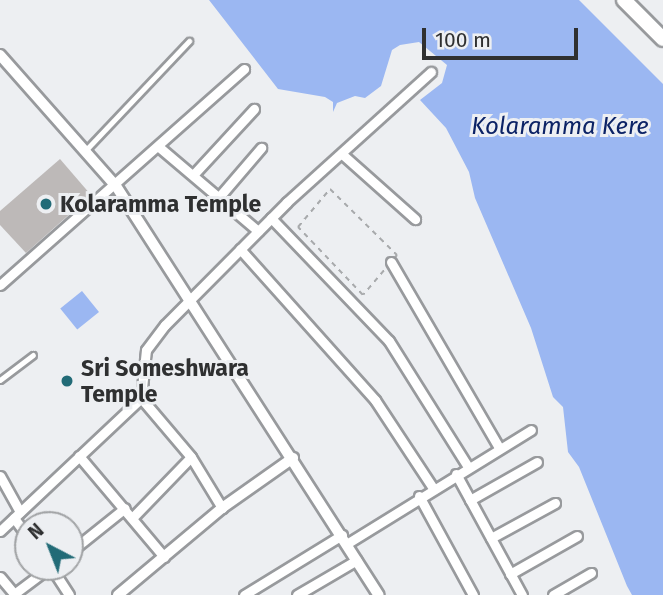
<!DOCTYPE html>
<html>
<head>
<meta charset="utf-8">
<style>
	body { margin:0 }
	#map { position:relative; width:663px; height:595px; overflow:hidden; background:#edeff2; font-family:"Fira Sans",sans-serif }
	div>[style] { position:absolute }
	.water>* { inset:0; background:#9bb7f2; transform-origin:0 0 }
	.building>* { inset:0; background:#bdb9b8 }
	.path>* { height:2px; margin-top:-1px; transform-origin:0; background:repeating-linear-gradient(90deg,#a8aaac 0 5px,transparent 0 10px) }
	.roads { filter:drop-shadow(2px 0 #989a9d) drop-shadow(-2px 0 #989a9d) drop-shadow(0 2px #989a9d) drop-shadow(0 -2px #989a9d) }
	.service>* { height:4.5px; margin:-2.25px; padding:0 2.25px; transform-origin:2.25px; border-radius:2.25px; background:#fff }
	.minor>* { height:9px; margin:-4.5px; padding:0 4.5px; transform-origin:4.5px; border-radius:4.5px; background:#fff }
	.tertiary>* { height:10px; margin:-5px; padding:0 5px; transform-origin:5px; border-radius:5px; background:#fff }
	.primary>* { height:14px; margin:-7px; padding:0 7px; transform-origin:7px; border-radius:7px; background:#fff }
	.dots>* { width:19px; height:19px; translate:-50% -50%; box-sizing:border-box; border:4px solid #edeff2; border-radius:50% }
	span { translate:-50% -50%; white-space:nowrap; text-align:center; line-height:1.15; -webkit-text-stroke:6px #edeff2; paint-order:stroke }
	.poi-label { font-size:23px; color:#2f3031; font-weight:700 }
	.left { translate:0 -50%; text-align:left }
	.water-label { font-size:24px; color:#0c2366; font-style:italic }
	.north { position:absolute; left:14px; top:511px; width:70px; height:70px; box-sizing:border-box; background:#edeff2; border:2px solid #a1a3a5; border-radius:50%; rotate:318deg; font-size:19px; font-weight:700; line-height:28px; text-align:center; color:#2f3031 }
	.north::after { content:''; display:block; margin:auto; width:24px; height:32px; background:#226b77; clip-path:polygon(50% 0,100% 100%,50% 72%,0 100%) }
	.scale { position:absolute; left:422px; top:28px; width:156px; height:32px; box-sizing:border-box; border:4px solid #2f3031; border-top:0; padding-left:9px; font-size:21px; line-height:24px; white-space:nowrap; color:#2f3031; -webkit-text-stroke:5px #edeff2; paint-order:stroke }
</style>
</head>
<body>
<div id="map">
	<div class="water">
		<i style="clip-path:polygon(209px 0,579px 0,663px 84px,663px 595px,632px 595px,627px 586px,579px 467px,568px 452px,563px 407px,553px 397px,531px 328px,475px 198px,469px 172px,446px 128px,420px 100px,442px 83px,447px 65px,419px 42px,400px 45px,392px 50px,381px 86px,365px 98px,355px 96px,337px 103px,333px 112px,333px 102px,325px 97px,278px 89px)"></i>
		<i style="left:82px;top:291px;width:27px;height:28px;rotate:51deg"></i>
	</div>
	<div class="building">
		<i style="clip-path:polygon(60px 159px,91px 195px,26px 253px,0 225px,0 211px)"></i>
	</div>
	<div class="path">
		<i style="left:330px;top:189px;width:94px;rotate:44.6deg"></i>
		<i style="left:397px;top:255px;width:52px;rotate:130.4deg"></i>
		<i style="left:363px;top:295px;width:94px;rotate:-133.7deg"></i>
		<i style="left:298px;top:227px;width:50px;rotate:-49.9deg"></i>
	</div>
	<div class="roads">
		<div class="service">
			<i style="left:86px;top:150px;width:150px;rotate:-46.6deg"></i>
			<i style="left:0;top:380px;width:41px;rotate:-37.1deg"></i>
		</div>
		<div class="minor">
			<i style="left:159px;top:147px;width:130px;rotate:40.3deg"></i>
			<i style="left:342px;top:154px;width:98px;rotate:41.7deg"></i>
			<i style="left:193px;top:175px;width:90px;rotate:-47.3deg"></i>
			<i style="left:219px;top:197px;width:65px;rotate:-49.4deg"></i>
			<i style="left:271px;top:218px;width:170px;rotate:46.2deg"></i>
			<i style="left:389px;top:341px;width:149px;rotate:57.9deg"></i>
			<i style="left:240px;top:249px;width:203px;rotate:48.2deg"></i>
			<i style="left:375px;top:400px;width:105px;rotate:56.6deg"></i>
			<i style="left:391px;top:262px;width:216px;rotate:59.8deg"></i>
			<i style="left:0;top:285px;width:326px;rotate:-41.5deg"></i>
			<i style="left:141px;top:398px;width:48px;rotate:-84.1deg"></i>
			<i style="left:146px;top:350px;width:31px;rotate:-53deg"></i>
			<i style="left:165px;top:325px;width:173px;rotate:-45.2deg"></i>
			<i style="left:287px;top:202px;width:194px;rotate:-42.1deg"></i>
			<i style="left:79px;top:456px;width:132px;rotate:49.9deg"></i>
			<i style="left:456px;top:474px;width:138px;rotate:61.4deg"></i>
			<i style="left:0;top:476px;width:41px;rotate:60.9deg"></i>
			<i style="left:419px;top:496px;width:113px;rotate:61.4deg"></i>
			<i style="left:470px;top:500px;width:77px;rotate:-29.6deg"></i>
			<i style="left:133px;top:517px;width:83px;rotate:-46deg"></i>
			<i style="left:14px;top:518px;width:24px;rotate:54deg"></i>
			<i style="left:0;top:531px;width:194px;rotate:-43.3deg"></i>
			<i style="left:141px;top:398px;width:77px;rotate:49.7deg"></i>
			<i style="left:191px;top:457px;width:60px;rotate:58.7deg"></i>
			<i style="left:491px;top:538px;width:73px;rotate:-28.7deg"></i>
			<i style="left:348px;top:543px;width:215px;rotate:-31.7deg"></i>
			<i style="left:70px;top:552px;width:70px;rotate:-38.7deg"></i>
			<i style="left:51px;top:567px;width:33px;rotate:57deg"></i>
			<i style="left:510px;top:574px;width:77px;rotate:-29.6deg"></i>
			<i style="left:0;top:577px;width:23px;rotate:50deg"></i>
			<i style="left:14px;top:594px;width:45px;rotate:-36.9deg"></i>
			<i style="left:244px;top:595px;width:115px;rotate:-31.5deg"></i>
			<i style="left:297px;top:595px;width:69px;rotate:-30.3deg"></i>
			<i style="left:553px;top:595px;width:44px;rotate:-30.1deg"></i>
		</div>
		<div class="tertiary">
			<i style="left:0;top:55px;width:175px;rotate:48.5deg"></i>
			<i style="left:116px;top:186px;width:486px;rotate:57.3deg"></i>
			<i style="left:118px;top:595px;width:136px;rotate:-39.9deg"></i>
			<i style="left:222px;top:508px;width:87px;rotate:-35.2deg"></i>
		</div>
		<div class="primary">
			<i style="left:624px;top:0;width:55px;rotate:45deg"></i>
		</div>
	</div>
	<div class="dots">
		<i style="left:46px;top:204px;background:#226b77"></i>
		<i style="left:67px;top:381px;background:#226b77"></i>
	</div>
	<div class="poi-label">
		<span class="left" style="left:60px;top:204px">Kolaramma Temple</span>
		<span class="left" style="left:81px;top:381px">Sri Someshwara<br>Temple</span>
	</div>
	<div class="water-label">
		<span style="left:560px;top:127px">Kolaramma Kere</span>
	</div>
	<div class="north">N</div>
	<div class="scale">100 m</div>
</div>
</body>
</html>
